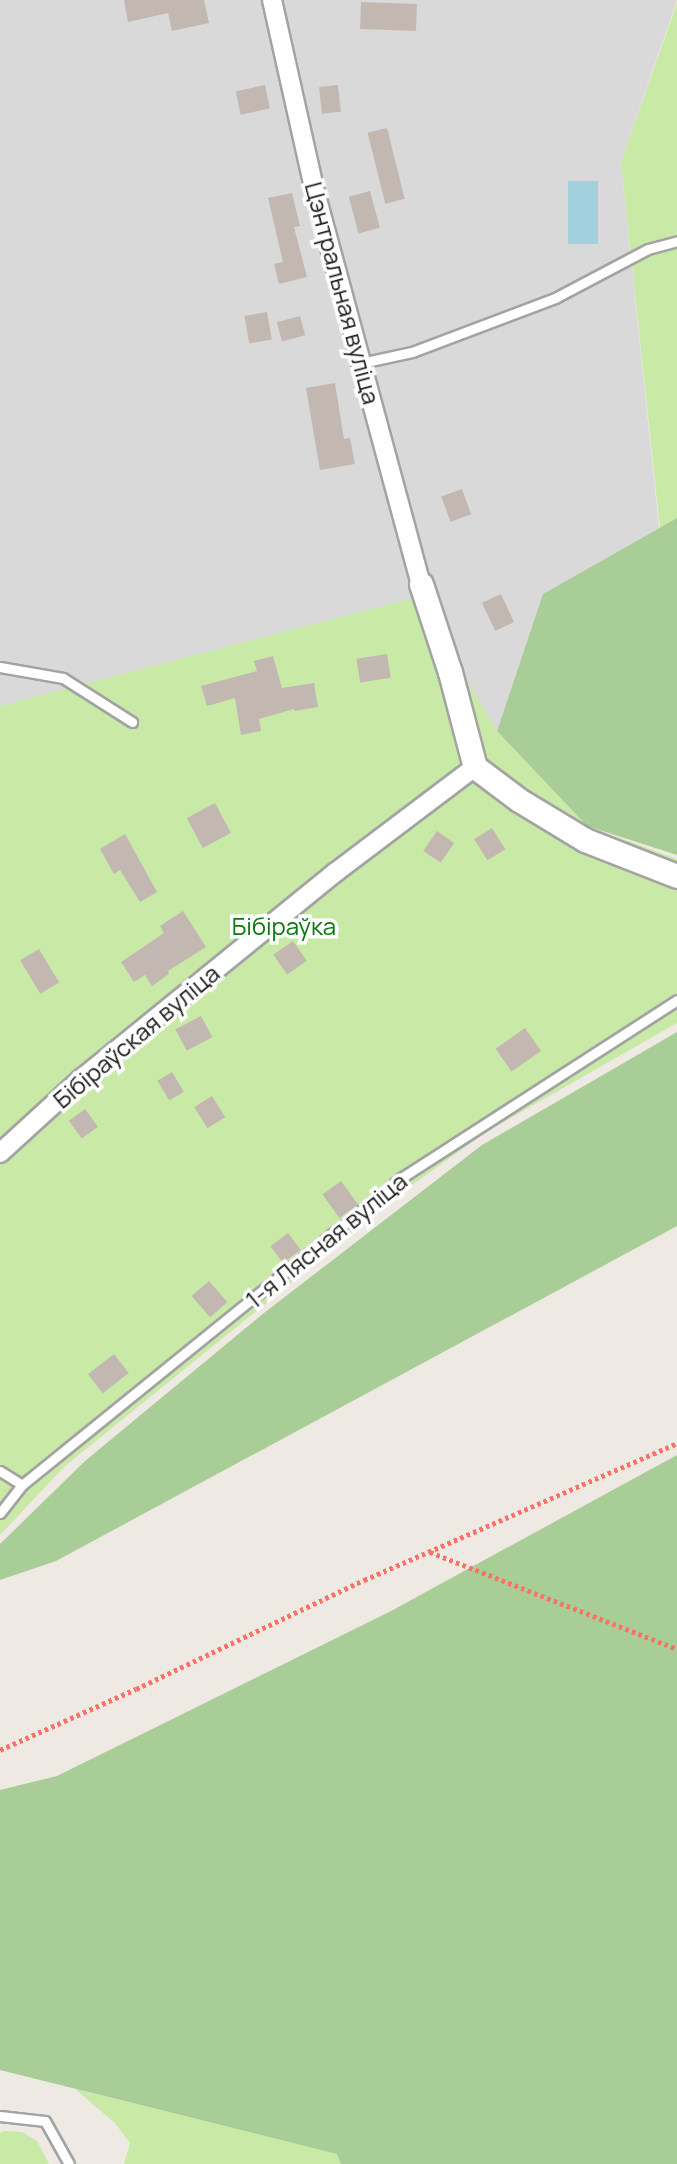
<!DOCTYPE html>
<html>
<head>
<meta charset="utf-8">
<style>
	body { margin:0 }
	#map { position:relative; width:677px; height:2164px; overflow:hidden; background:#eee9e2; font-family:Manrope,sans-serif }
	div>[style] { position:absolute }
	.residential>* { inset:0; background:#dad9d9 }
	.grass>* { inset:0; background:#c9e9a7 }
	.forest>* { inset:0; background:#a8cd96 }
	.water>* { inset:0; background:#a1d1dc; transform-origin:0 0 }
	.building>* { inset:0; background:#c2b8b1; transform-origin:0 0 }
	.path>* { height:4.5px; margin-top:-2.25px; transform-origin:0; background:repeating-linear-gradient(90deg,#fa7167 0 3.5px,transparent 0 7px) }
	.roads { filter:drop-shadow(2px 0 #a3a3a3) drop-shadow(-2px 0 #a3a3a3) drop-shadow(0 2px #a3a3a3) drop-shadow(0 -2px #a3a3a3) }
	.service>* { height:9px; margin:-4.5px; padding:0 4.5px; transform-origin:4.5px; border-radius:4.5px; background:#fff }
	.minor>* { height:18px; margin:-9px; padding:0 9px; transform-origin:9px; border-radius:9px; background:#fff }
	.tertiary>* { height:23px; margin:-11.5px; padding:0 11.5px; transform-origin:11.5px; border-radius:11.5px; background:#fff }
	span { translate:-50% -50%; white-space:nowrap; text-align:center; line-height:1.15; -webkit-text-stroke:7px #fff; paint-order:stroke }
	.street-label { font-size:24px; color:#1c1c1c }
	.park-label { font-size:24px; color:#0b7910 }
</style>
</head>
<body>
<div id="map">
	<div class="residential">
		<i style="clip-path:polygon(0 0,677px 0,621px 162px,659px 528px,543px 594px,497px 731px,417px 598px,0 706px)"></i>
	</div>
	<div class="grass">
		<i style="clip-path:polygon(677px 3px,677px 518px,660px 528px,621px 162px)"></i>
		<i style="clip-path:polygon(417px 597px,497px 731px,587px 826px,677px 859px,677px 1023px,486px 1132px,412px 1185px,65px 1466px,0 1535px,0 706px)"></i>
		<i style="clip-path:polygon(75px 2089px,338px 2154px,341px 2164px,124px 2164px,130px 2143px,115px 2123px)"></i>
		<i style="clip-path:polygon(5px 2131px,22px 2132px,37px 2141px,49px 2164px,0 2164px,0 2133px)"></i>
	</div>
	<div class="forest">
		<i style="clip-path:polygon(677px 518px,677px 855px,587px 826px,497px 731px,543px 594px)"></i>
		<i style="clip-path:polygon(677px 1032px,677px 1226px,56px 1561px,0 1580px,0 1544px,85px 1461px,264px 1313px,482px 1145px)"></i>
		<i style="clip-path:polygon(677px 1455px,677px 2164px,341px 2164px,337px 2154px,0 2070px,0 1790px,57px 1776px,391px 1611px)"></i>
	</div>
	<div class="water">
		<i style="left:568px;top:181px;width:30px;height:63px"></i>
	</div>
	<div class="building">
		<i style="clip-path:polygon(124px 0,204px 0,209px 23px,172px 31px,168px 13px,128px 22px)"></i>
		<i style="left:361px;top:2px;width:56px;height:27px;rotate:2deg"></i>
		<i style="left:265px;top:85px;width:24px;height:30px;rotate:78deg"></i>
		<i style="left:338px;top:85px;width:27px;height:19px;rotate:84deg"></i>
		<i style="left:387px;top:128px;width:73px;height:20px;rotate:76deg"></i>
		<i style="left:370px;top:191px;width:38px;height:22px;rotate:75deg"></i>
		<i style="clip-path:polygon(292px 193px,300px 226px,294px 227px,307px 277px,279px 284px,274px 264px,283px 262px,268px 198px)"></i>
		<i style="left:267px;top:312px;width:28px;height:23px;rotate:80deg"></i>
		<i style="left:300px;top:316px;width:20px;height:24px;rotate:75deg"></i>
		<i style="clip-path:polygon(335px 383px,344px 439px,350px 438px,355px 464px,320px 470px,306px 388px)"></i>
		<i style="left:462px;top:489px;width:27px;height:22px;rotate:70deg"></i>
		<i style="left:501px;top:594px;width:31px;height:21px;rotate:65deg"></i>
		<i style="left:387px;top:654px;width:24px;height:31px;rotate:81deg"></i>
		<i style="clip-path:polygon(273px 656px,282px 688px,314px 683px,318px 707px,295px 711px,294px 709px,259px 719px,261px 731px,241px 735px,235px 698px,207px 706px,201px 686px,257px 671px,254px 661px)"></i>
		<i style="left:215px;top:803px;width:34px;height:32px;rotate:62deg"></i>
		<i style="left:492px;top:828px;width:25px;height:21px;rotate:58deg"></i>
		<i style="left:437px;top:831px;width:21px;height:24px;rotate:35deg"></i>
		<i style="clip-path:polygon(125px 834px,157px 892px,140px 902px,120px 870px,114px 874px,100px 849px)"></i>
		<i style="clip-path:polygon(183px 911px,206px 947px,168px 971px,169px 974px,152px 986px,145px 975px,134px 982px,121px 962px,164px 933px,160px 926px)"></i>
		<i style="left:293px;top:941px;width:24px;height:24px;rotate:55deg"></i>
		<i style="left:39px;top:949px;width:39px;height:22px;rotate:59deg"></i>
		<i style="left:201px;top:1016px;width:24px;height:29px;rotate:62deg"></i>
		<i style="left:525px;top:1028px;width:28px;height:36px;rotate:55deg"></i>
		<i style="left:172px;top:1072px;width:23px;height:17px;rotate:59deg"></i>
		<i style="left:212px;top:1096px;width:25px;height:21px;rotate:58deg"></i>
		<i style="left:85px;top:1109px;width:22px;height:20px;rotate:54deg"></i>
		<i style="left:341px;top:1181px;width:29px;height:23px;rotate:54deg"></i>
		<i style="left:288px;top:1233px;width:21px;height:22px;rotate:53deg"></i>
		<i style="left:209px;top:1281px;width:28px;height:23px;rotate:49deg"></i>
		<i style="left:114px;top:1354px;width:24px;height:33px;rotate:52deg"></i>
	</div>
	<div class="path">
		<i style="left:430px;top:1552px;width:265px;rotate:21.4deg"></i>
		<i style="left:0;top:1750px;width:149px;rotate:-24.2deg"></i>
		<i style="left:136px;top:1689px;width:253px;rotate:-25.6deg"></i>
		<i style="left:364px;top:1580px;width:342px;rotate:-23.6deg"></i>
	</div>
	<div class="roads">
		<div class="service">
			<i style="left:361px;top:363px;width:52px;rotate:-12.2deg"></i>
			<i style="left:412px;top:352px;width:153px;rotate:-20.7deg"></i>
			<i style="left:555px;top:298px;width:105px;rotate:-27.8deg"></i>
			<i style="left:648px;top:249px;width:30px;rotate:-15deg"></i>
			<i style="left:0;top:667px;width:64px;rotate:9.9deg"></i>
			<i style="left:63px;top:678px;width:82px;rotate:32.5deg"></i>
			<i style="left:0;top:1471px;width:26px;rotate:32deg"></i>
			<i style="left:0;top:1513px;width:36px;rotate:-52deg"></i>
			<i style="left:22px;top:1485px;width:488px;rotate:-39deg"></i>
			<i style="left:401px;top:1178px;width:328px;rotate:-32.8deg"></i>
			<i style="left:0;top:2116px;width:45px;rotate:6.3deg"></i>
			<i style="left:45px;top:2121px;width:49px;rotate:60.8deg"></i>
		</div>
		<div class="minor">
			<i style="left:272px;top:0;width:193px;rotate:77.4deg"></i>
			<i style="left:314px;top:188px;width:410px;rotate:74.9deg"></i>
			<i style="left:0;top:1153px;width:110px;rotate:-42.4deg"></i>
			<i style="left:81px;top:1079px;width:328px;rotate:-39.1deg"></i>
			<i style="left:336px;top:872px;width:174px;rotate:-37.1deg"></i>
		</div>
		<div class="tertiary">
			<i style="left:421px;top:584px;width:93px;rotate:71.8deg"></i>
			<i style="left:450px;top:672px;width:98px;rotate:75.3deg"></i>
			<i style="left:475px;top:767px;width:55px;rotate:36.9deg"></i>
			<i style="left:519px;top:800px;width:77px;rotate:31.2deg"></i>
			<i style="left:585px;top:840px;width:99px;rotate:21.4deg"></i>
		</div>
	</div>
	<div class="street-label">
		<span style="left:343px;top:293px;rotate:75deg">Цэнтральная вуліца</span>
		<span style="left:136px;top:1036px;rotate:-40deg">Бібіраўская вуліца</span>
		<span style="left:326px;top:1240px;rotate:-39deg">1-я Лясная вуліца</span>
	</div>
	<div class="park-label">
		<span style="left:284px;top:926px">Бібіраўка</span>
	</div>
</div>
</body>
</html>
